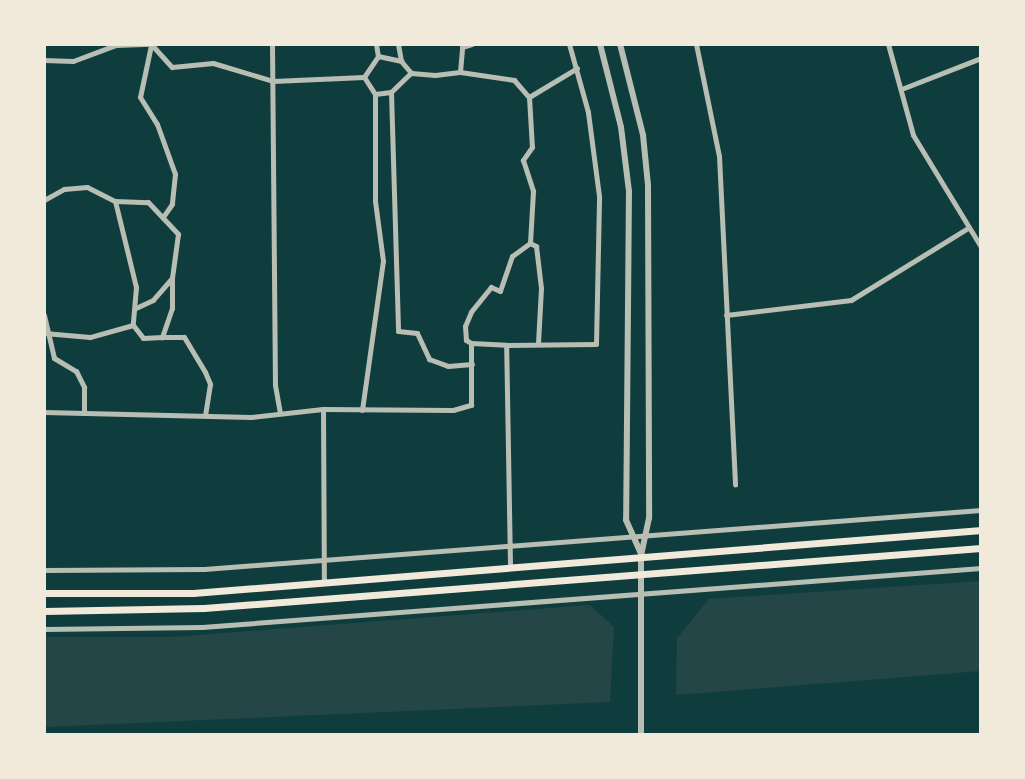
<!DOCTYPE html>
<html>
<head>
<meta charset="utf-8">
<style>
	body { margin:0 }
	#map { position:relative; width:1025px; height:779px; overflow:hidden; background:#0f3d3e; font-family:"Exo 2",sans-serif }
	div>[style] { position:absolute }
	.green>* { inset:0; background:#244646 }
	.minor>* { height:5px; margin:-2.5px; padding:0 2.5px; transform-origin:2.5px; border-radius:2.5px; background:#b8beb3 }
	.tertiary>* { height:6px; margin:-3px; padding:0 3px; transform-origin:3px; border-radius:3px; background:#b8beb3 }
	.secondary>* { height:7px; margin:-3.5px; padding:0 3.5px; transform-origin:3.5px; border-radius:3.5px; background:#f1e9da }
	span { translate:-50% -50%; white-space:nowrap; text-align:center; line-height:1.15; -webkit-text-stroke:8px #f1e9da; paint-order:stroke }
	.frame { position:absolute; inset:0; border:46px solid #f1e9da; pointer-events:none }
</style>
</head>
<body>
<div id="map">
	<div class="green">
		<i style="clip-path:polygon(981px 581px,981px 671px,676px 695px,677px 638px,709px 599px)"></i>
		<i style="clip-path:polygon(590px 605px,614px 627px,610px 702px,44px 727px,44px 637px,172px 637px)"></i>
	</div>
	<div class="minor">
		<i style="left:272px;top:44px;width:341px;rotate:89.5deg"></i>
		<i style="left:275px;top:385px;width:27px;rotate:80deg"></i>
		<i style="left:376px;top:44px;width:12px;rotate:81deg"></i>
		<i style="left:398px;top:44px;width:17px;rotate:80deg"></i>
		<i style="left:401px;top:61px;width:16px;rotate:50deg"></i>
		<i style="left:411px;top:73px;width:24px;rotate:5deg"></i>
		<i style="left:435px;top:75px;width:25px;rotate:-7deg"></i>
		<i style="left:460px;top:72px;width:25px;rotate:-85deg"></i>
		<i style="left:462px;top:47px;width:10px;rotate:-17deg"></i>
		<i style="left:696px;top:44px;width:114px;rotate:78.4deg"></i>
		<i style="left:719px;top:156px;width:329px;rotate:87.2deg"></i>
		<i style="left:888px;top:44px;width:94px;rotate:74.6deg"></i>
		<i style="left:913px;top:135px;width:131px;rotate:58.7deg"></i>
		<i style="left:151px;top:45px;width:53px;rotate:101.9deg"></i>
		<i style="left:140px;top:97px;width:32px;rotate:58deg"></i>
		<i style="left:157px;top:124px;width:53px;rotate:70.2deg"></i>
		<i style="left:175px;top:174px;width:30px;rotate:96deg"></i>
		<i style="left:172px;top:204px;width:16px;rotate:125deg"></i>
		<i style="left:44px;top:60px;width:29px;rotate:2deg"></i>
		<i style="left:73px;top:61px;width:46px;rotate:-20.4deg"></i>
		<i style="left:116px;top:45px;width:35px;rotate:-2deg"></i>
		<i style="left:151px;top:44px;width:31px;rotate:48deg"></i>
		<i style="left:172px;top:67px;width:41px;rotate:-5.6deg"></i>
		<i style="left:213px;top:63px;width:63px;rotate:16.7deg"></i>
		<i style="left:273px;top:81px;width:91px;rotate:-2.5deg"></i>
		<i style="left:364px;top:77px;width:20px;rotate:57deg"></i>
		<i style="left:375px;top:94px;width:16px;rotate:-7deg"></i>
		<i style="left:391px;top:92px;width:28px;rotate:-44deg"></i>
		<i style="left:460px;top:72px;width:55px;rotate:8.4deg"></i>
		<i style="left:514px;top:80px;width:23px;rotate:49deg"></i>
		<i style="left:529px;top:97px;width:50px;rotate:86.6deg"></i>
		<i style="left:532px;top:147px;width:16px;rotate:125deg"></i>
		<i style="left:523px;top:160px;width:33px;rotate:72deg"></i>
		<i style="left:533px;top:191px;width:52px;rotate:93.3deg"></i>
		<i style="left:530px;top:243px;width:22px;rotate:144deg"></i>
		<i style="left:512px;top:256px;width:37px;rotate:109deg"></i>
		<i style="left:500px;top:291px;width:10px;rotate:-156deg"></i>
		<i style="left:491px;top:287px;width:32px;rotate:129deg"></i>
		<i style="left:471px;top:312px;width:15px;rotate:113deg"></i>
		<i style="left:465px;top:326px;width:14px;rotate:86deg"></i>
		<i style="left:466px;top:340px;width:6px;rotate:31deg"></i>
		<i style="left:364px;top:77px;width:25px;rotate:-56deg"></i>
		<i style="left:378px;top:56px;width:24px;rotate:12deg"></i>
		<i style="left:904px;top:88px;width:83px;rotate:-21.3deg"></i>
		<i style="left:391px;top:92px;width:239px;rotate:88.3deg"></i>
		<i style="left:398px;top:331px;width:19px;rotate:6deg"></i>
		<i style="left:417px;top:333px;width:29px;rotate:65deg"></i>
		<i style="left:429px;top:359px;width:20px;rotate:20deg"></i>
		<i style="left:448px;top:366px;width:24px;rotate:-5deg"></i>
		<i style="left:529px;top:97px;width:56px;rotate:-31.1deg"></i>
		<i style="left:44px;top:200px;width:23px;rotate:-29deg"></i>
		<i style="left:64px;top:189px;width:23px;rotate:-5deg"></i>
		<i style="left:87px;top:187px;width:31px;rotate:27deg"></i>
		<i style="left:115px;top:201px;width:89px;rotate:76.3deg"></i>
		<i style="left:136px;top:287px;width:38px;rotate:95deg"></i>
		<i style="left:133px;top:325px;width:45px;rotate:164.4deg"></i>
		<i style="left:90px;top:337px;width:46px;rotate:-175deg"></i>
		<i style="left:115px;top:201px;width:33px;rotate:2deg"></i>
		<i style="left:148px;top:202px;width:44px;rotate:46.8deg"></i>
		<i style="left:178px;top:234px;width:44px;rotate:97.8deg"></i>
		<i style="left:172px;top:278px;width:29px;rotate:131deg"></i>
		<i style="left:153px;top:300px;width:19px;rotate:155deg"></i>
		<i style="left:530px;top:243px;width:7px;rotate:27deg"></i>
		<i style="left:536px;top:246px;width:42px;rotate:83.2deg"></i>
		<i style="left:541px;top:288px;width:56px;rotate:93.1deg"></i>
		<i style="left:172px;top:279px;width:29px;rotate:90deg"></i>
		<i style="left:172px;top:308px;width:31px;rotate:109deg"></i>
		<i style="left:162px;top:337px;width:22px"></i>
		<i style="left:184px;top:337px;width:41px;rotate:59deg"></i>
		<i style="left:205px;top:372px;width:13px;rotate:67deg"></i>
		<i style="left:210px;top:384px;width:31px;rotate:99deg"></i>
		<i style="left:44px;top:315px;width:44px;rotate:76.9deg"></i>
		<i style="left:54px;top:358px;width:26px;rotate:31deg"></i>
		<i style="left:76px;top:371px;width:18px;rotate:63deg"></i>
		<i style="left:84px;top:387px;width:26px;rotate:90deg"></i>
		<i style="left:726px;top:315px;width:126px;rotate:-6.8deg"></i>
		<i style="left:851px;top:300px;width:137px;rotate:-31.6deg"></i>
		<i style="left:133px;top:325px;width:16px;rotate:52deg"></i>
		<i style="left:143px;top:338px;width:19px;rotate:-3deg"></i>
		<i style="left:323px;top:409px;width:173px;rotate:89.7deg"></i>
		<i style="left:362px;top:410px;width:150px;rotate:-82deg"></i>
		<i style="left:383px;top:261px;width:61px;rotate:-97.6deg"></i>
		<i style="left:375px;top:201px;width:107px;rotate:-90deg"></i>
		<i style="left:44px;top:412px;width:207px;rotate:1.4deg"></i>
		<i style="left:251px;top:417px;width:72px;rotate:-6.3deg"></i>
		<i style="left:323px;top:409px;width:130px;rotate:0.4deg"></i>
		<i style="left:453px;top:410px;width:19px;rotate:-16deg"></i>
		<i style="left:471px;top:405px;width:62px;rotate:-90deg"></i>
		<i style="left:471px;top:343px;width:35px;rotate:3deg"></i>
		<i style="left:510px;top:565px;width:220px;rotate:-91deg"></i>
		<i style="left:506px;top:345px;width:90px;rotate:-0.6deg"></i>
		<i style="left:596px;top:344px;width:148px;rotate:-88.8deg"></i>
		<i style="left:599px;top:196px;width:85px;rotate:-97.5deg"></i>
		<i style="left:588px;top:112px;width:71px;rotate:-105.6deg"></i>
		<i style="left:44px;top:570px;width:160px;rotate:-0.4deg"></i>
		<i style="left:204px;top:569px;width:779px;rotate:-4.34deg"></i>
		<i style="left:44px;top:629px;width:158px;rotate:-0.7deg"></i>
		<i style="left:202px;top:627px;width:781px;rotate:-4.33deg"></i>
	</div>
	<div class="tertiary">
		<i style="left:600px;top:44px;width:86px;rotate:75.8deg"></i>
		<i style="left:621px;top:127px;width:64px;rotate:82.9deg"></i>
		<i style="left:629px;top:191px;width:329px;rotate:90.5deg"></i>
		<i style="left:626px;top:520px;width:37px;rotate:66deg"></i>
		<i style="left:620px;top:44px;width:94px;rotate:75.8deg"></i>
		<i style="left:643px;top:135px;width:50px;rotate:84.3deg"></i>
		<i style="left:648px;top:185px;width:333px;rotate:89.8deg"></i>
		<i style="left:649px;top:518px;width:39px;rotate:102deg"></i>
		<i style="left:641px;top:556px;width:179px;rotate:90deg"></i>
	</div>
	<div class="secondary">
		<i style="left:44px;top:593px;width:149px"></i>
		<i style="left:193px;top:593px;width:791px;rotate:-4.57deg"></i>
		<i style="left:44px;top:611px;width:160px;rotate:-1.1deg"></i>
		<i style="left:204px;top:608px;width:779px;rotate:-4.42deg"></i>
	</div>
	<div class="frame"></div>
</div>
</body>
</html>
